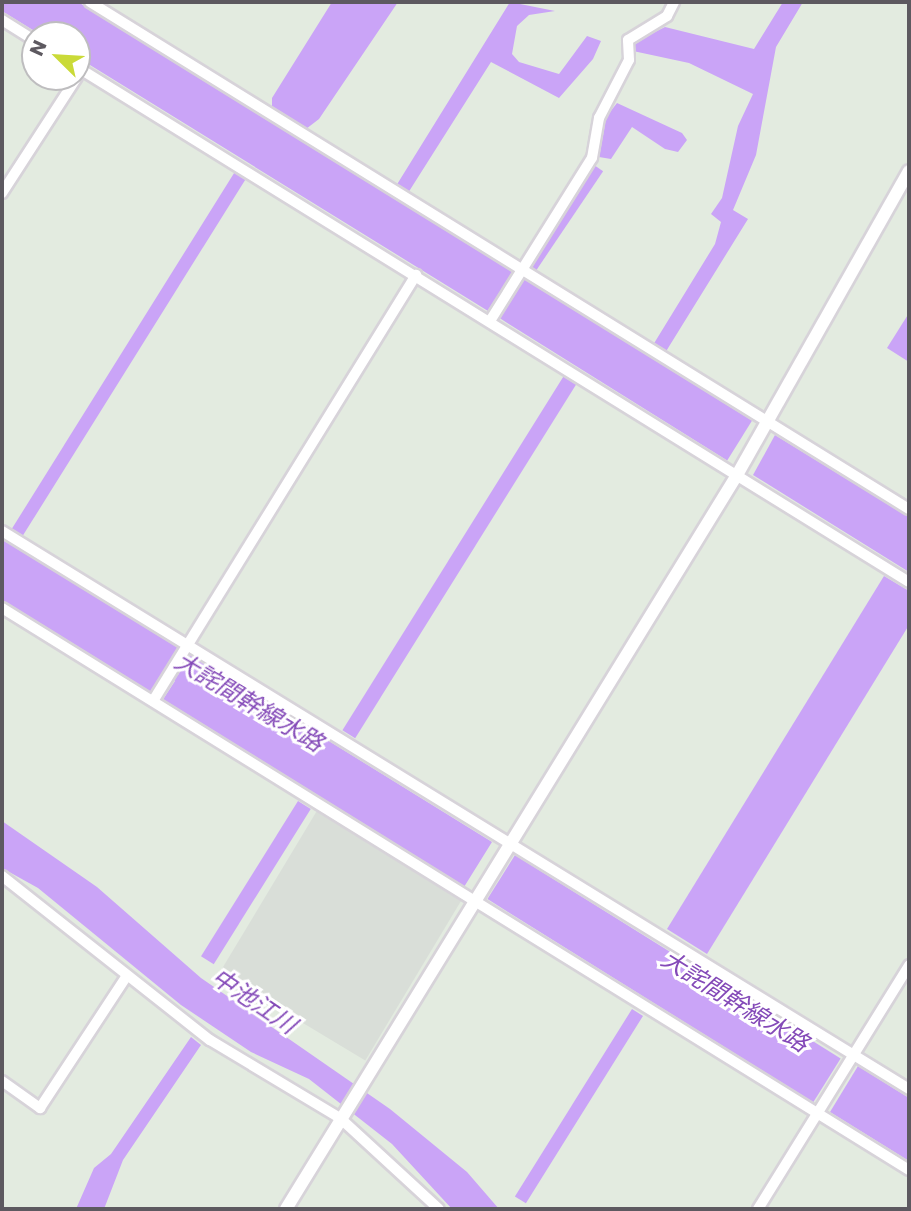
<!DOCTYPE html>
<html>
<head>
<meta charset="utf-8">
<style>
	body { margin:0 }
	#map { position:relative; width:911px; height:1211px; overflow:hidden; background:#e3ebe0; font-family:Poppins,"Noto Sans JP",sans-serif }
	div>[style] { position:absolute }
	.industrial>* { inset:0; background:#d9ded8; transform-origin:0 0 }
	.water>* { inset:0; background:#caa4f7; transform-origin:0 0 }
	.roads { filter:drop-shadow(2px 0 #d7d3d9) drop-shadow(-2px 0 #d7d3d9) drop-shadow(0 2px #d7d3d9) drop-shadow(0 -2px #d7d3d9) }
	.minor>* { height:10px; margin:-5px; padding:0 5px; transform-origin:5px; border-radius:5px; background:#fff }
	.tertiary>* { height:12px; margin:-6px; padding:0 6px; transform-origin:6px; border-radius:6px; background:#fff }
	span { translate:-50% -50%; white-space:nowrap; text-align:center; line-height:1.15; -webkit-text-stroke:6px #fff; paint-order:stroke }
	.water-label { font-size:24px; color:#844ab8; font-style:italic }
	.frame { position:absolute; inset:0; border:4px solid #5d5960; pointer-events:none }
	.north { position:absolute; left:21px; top:21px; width:70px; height:70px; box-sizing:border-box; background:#fff; border:2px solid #bebdbf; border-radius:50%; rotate:294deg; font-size:19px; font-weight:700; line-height:28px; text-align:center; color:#5d5960 }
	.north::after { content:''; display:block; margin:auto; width:24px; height:32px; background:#cada38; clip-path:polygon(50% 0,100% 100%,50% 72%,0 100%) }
</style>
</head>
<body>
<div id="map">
	<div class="industrial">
		<i style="left:321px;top:804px;width:170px;height:197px;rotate:31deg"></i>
	</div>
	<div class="water">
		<i style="clip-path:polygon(2px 2px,78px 2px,276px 124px,282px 114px,272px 108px,272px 98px,332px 2px,398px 2px,319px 119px,306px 129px,296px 123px,290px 133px,513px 271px,488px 311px,77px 57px,77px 35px,41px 35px,2px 11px)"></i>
		<i style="clip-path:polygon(510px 2px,555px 11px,529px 15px,517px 26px,512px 54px,519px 62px,559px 74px,587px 36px,601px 41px,593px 59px,559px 98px,491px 62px,408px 193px,396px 186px)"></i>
		<i style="clip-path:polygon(783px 2px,803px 2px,776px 47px,756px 155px,733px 210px,748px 219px,665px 353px,653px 345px,715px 244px,721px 222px,711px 214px,722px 198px,738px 126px,753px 94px,689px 63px,633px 51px,635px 42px,665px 27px,754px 49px)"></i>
		<i style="clip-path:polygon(617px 103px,682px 133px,687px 140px,678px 152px,665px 149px,632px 127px,611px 159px,599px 157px,603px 121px)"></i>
		<i style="left:594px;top:165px;width:11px;height:120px;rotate:34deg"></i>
		<i style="left:236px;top:170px;width:13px;height:423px;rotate:32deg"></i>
		<i style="left:524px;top:278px;width:269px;height:47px;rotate:32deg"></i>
		<i style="clip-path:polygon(909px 313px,909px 362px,887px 348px)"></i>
		<i style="left:565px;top:374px;width:15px;height:420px;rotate:32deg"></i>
		<i style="clip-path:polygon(775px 435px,909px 517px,909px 572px,753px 475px)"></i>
		<i style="clip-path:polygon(2px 538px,178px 647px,166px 667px,178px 675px,190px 655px,492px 842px,464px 887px,162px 701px,175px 681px,163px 673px,150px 693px,2px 601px)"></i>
		<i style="clip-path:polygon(884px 576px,909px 591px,909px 625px,707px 954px,667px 929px)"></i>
		<i style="left:298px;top:801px;width:15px;height:183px;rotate:32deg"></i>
		<i style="clip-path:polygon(2px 821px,97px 887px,201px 978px,390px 1109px,467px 1172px,499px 1209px,452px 1209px,392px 1144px,309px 1079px,251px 1052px,181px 1005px,38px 888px,2px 868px)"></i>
		<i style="left:515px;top:855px;width:384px;height:52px;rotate:32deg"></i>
		<i style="left:632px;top:1009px;width:13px;height:221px;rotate:32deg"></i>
		<i style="clip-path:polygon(191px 1037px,201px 1045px,123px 1160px,104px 1209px,76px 1209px,94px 1168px,111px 1154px)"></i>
		<i style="clip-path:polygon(858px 1066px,909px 1098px,909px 1161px,830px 1112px)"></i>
	</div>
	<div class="roads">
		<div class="minor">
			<i style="left:90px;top:2px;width:963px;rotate:31.76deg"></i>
			<i style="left:2px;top:20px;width:39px;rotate:32deg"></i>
			<i style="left:77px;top:67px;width:978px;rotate:31.76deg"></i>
			<i style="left:2px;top:193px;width:138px;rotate:-57.1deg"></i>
			<i style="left:490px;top:321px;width:192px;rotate:-58deg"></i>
			<i style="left:592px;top:158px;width:41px;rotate:-80.1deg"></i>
			<i style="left:599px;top:118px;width:65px;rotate:-62.7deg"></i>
			<i style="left:629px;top:60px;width:20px;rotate:-93deg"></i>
			<i style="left:628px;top:40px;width:46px;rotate:-31.6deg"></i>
			<i style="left:667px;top:16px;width:16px;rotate:-63deg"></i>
			<i style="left:2px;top:531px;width:1065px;rotate:31.6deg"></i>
			<i style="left:2px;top:608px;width:1067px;rotate:31.78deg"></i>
			<i style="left:153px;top:701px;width:501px;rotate:-58.31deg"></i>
			<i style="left:2px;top:876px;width:265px;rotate:38.3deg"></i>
			<i style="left:210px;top:1040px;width:152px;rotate:31deg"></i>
			<i style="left:340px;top:1118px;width:134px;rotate:42.6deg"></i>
			<i style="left:2px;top:1081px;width:47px;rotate:35.4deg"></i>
			<i style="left:40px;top:1108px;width:157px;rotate:-56.7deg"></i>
			<i style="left:758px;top:1209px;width:287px;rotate:-58.2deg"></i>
		</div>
		<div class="tertiary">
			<i style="left:286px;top:1209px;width:861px;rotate:-58.43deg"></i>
			<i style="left:737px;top:475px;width:349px;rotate:-60.5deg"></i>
		</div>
	</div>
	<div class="water-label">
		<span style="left:249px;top:702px;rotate:31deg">大詫間幹線水路</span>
		<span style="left:254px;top:1001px;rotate:34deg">中池江川</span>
		<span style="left:735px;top:1001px;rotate:32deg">大詫間幹線水路</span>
	</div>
	<div class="frame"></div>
	<div class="north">N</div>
</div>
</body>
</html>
